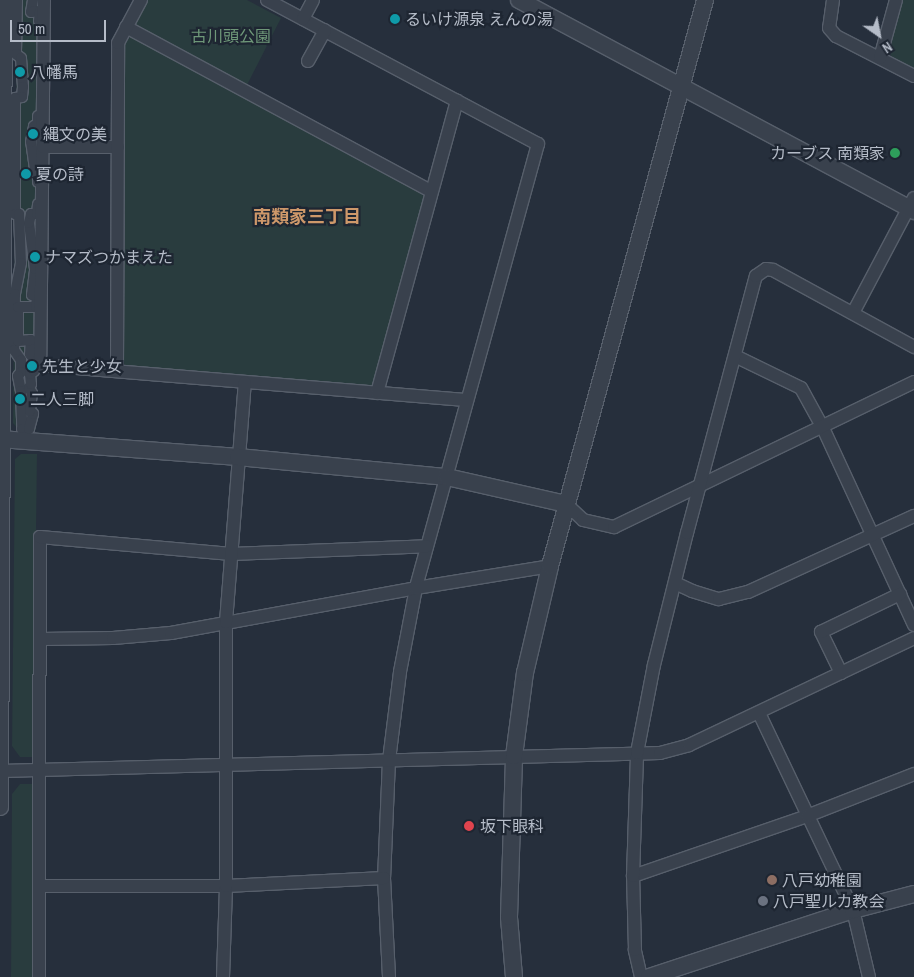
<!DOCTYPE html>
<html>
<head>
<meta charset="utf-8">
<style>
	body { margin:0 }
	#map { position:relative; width:914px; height:977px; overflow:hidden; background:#262f3c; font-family:"Archivo Narrow","Noto Sans JP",sans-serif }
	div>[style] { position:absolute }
	.green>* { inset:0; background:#293c3e }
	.roads { filter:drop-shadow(1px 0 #575f6b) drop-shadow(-1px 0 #575f6b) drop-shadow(0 1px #575f6b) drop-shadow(0 -1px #575f6b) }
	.pedestrian>* { height:10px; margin:-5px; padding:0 5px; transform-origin:5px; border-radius:5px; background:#39414d }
	.minor>* { height:12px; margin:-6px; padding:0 6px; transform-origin:6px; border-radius:6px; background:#39414d }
	.tertiary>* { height:16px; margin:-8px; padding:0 8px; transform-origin:8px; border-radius:8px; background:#39414d }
	.dots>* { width:14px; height:14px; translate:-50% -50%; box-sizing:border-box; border:2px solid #1e2632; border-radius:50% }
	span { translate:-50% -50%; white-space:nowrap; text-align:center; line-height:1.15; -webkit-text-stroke:4.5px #1e2632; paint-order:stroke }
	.poi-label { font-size:16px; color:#b5bcc8 }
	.left { translate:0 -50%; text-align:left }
	.right { translate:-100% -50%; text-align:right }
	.park-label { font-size:16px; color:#6e9778 }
	.neighbourhood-label { font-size:18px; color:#ce986a; font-weight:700 }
	.north { position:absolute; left:854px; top:10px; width:50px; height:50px; -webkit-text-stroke:4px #1e2632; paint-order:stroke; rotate:147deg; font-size:14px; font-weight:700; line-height:20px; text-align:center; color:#b5bcc8 }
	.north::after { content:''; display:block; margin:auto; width:18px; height:22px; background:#b5bcc8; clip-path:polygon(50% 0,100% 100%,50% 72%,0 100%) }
	.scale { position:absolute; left:10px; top:20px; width:96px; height:22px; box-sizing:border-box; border:2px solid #b5bcc8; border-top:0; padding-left:6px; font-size:15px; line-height:18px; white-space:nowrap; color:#b5bcc8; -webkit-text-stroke:4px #1e2632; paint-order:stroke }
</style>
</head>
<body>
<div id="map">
	<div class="green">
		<i style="clip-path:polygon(17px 0,40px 0,36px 430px,18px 429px,13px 423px)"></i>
		<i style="clip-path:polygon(147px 0,247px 0,281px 18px,247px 85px,137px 28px,135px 21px)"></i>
		<i style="clip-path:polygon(902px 0,914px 0,914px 68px,891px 56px,889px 48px)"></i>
		<i style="clip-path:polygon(131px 37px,421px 192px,424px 198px,373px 385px,369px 388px,126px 367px,123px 362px,125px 41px)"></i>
		<i style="clip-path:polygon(21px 454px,37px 454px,33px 757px,20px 757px,12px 746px,15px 459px)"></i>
		<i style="clip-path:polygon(20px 784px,34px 784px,33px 977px,11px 977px,12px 794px)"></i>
	</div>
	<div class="roads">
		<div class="pedestrian">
			<i style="left:17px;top:0;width:54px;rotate:91.1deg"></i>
			<i style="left:16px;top:54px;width:6px;rotate:39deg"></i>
			<i style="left:21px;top:58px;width:29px;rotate:86deg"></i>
			<i style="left:23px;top:87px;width:10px;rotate:96deg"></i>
			<i style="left:22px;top:97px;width:7px;rotate:172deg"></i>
			<i style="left:15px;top:98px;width:116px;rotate:90deg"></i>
			<i style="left:15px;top:214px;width:4px"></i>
			<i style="left:19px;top:214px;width:49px;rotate:87.7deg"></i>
			<i style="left:21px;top:263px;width:32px;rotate:101deg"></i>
			<i style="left:15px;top:294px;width:56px;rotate:91deg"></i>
			<i style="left:14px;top:350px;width:12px;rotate:55deg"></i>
			<i style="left:21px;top:360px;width:12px;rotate:90deg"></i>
			<i style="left:21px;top:372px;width:5px;rotate:127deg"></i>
			<i style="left:18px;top:376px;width:15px;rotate:79deg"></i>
			<i style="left:21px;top:391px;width:38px;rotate:88deg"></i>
			<i style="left:22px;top:429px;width:7px"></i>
			<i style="left:29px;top:429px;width:16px;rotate:-75deg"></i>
			<i style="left:33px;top:414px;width:4px;rotate:-135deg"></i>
			<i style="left:30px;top:411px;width:18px;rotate:-84deg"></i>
			<i style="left:32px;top:393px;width:6px;rotate:-121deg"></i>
			<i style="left:29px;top:388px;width:4px;rotate:-63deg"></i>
			<i style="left:31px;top:384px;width:10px;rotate:-96deg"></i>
			<i style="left:30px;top:374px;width:5px;rotate:-37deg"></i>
			<i style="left:34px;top:371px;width:12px;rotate:-90deg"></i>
			<i style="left:34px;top:359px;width:6px;rotate:-129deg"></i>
			<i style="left:30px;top:354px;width:14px;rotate:-86deg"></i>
			<i style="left:31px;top:340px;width:13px;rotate:176deg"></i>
			<i style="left:18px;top:341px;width:34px;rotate:-90deg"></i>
			<i style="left:18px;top:307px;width:18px"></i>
			<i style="left:36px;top:307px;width:12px;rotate:-85deg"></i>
			<i style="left:37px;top:295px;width:5px;rotate:180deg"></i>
			<i style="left:32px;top:295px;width:26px;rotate:-83deg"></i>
			<i style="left:35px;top:269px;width:46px;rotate:-97.4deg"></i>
			<i style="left:29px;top:223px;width:9px;rotate:-77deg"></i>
			<i style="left:31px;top:214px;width:6px"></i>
			<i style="left:37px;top:214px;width:10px;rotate:-84deg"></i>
			<i style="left:33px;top:0;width:12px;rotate:99deg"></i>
			<i style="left:31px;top:12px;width:9px;rotate:-6deg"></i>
			<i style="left:40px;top:11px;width:10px;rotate:96deg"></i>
			<i style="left:38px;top:182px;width:11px;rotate:-90deg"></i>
			<i style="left:38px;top:171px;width:4px;rotate:-146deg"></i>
			<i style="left:35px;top:169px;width:27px;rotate:-98deg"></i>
			<i style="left:31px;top:142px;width:16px;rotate:-79deg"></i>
			<i style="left:34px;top:126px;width:4px;rotate:14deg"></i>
			<i style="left:38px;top:127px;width:11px;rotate:-90deg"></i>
		</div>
		<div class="minor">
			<i style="left:44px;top:0;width:365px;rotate:90.6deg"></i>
			<i style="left:40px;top:365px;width:427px;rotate:4.7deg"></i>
			<i style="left:267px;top:0;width:307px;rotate:28deg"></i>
			<i style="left:538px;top:144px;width:460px;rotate:105.4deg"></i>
			<i style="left:416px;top:588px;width:86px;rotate:100.8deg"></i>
			<i style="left:400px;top:672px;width:89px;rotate:97.1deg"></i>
			<i style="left:389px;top:760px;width:118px;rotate:92.4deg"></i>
			<i style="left:384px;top:878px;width:99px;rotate:87.1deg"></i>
			<i style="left:833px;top:0;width:28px;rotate:98deg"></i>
			<i style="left:829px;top:28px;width:11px;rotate:49deg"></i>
			<i style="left:836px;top:36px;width:88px;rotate:27.1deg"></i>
			<i style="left:303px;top:19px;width:21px;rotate:-62deg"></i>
			<i style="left:126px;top:27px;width:346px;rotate:28.3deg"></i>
			<i style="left:880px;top:58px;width:60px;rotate:-74.6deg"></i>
			<i style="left:308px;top:61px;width:35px;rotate:-61deg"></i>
			<i style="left:43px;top:147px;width:75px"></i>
			<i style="left:853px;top:313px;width:130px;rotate:-62.1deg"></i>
			<i style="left:735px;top:356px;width:73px;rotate:25.9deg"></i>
			<i style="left:801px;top:388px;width:46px;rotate:61.2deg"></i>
			<i style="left:823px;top:428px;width:217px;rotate:65.2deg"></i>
			<i style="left:117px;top:370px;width:327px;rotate:-89.8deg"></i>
			<i style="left:118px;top:43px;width:49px;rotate:-61.9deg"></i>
			<i style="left:377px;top:393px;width:303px;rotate:-74.7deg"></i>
			<i style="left:566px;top:504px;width:23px;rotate:43deg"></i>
			<i style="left:583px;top:520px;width:32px;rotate:13deg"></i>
			<i style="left:614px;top:527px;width:333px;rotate:-25.8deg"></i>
			<i style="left:675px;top:583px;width:19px;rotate:25deg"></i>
			<i style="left:692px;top:591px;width:28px;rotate:17deg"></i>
			<i style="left:719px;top:599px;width:30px;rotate:-14deg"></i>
			<i style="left:748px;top:592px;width:183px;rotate:-24.6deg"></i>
			<i style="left:41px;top:639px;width:72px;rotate:-0.8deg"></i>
			<i style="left:113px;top:638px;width:58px;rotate:-4.9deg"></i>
			<i style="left:171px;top:633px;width:249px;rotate:-10.4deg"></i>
			<i style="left:416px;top:588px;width:136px;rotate:-9.3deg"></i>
			<i style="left:841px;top:673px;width:46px;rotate:-116deg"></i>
			<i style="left:821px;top:632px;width:88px;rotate:-25.7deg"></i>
			<i style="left:759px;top:713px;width:218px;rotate:64.5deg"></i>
			<i style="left:853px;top:910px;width:69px;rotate:76.6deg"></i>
			<i style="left:1px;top:771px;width:659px;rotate:-1.56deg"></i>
			<i style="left:660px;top:753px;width:30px;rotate:-15deg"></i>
			<i style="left:689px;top:745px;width:249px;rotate:-25.4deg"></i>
			<i style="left:633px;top:876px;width:184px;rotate:-19deg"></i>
			<i style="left:807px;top:816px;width:115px;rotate:-21.4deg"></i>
			<i style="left:40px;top:886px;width:186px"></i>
			<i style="left:226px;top:886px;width:158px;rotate:-2.9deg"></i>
			<i style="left:39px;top:977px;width:440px;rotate:-89.9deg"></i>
			<i style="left:40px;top:537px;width:192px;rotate:5.1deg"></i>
			<i style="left:231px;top:554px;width:196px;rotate:-2.3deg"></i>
			<i style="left:223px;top:977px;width:91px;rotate:-88.1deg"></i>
			<i style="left:226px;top:886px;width:264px;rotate:-90deg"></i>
			<i style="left:226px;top:622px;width:240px;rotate:-85.5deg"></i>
			<i style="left:641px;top:977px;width:28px;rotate:-103deg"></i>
			<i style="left:635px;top:950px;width:74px;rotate:-91.5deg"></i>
			<i style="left:633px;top:876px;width:123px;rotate:-88.1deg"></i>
			<i style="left:637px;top:753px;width:90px;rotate:-79.1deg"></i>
			<i style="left:654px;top:665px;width:136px;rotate:-76deg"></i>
			<i style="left:687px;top:533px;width:266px;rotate:-75deg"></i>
			<i style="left:756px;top:276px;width:12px;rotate:-35deg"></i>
			<i style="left:766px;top:269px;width:7px;rotate:8deg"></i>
			<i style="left:773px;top:270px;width:161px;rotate:28.6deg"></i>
		</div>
		<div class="tertiary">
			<i style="left:519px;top:0;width:448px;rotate:28.1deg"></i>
			<i style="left:0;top:439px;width:239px;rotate:4.3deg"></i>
			<i style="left:238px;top:457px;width:210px;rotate:5.5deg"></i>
			<i style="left:447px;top:477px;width:122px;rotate:12.8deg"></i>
			<i style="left:0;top:807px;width:807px;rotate:-89.72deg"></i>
			<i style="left:514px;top:977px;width:60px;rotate:-94.8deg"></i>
			<i style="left:509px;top:917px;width:161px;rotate:-88.2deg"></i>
			<i style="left:514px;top:756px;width:84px;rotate:-82.5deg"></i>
			<i style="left:525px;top:673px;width:110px;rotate:-76.8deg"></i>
			<i style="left:550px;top:566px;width:587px;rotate:-74.68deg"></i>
			<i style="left:649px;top:977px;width:215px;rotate:-18.2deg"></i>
			<i style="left:853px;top:910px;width:63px;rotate:-14.7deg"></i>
		</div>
	</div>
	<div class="dots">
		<i style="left:395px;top:19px;background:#0f9aa8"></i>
		<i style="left:20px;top:72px;background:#0f9aa8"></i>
		<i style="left:33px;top:134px;background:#0f9aa8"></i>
		<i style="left:895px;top:153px;background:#2e9e5b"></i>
		<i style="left:26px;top:174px;background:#0f9aa8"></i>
		<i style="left:35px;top:257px;background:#0f9aa8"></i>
		<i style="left:32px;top:366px;background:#0f9aa8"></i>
		<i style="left:20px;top:399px;background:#0f9aa8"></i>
		<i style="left:469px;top:826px;background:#e0444e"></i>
		<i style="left:772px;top:880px;background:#8d6e63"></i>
		<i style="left:763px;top:901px;background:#6b7280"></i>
	</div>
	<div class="poi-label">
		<span class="left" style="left:405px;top:19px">るいけ源泉 えんの湯</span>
		<span class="left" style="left:30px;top:72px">八幡馬</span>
		<span class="left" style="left:43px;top:134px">縄文の美</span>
		<span class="right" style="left:885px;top:153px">カーブス 南類家</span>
		<span class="left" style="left:36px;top:174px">夏の詩</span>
		<span class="left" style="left:45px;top:257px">ナマズつかまえた</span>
		<span class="left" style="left:42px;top:366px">先生と少女</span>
		<span class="left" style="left:30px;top:399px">二人三脚</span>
		<span class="left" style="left:480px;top:826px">坂下眼科</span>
		<span class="left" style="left:782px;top:880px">八戸幼稚園</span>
		<span class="left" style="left:773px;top:901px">八戸聖ルカ教会</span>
	</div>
	<div class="park-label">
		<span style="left:231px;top:36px">古川頭公園</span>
	</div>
	<div class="neighbourhood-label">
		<span style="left:307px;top:217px">南類家三丁目</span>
	</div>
	<div class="north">N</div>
	<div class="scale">50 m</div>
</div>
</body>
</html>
